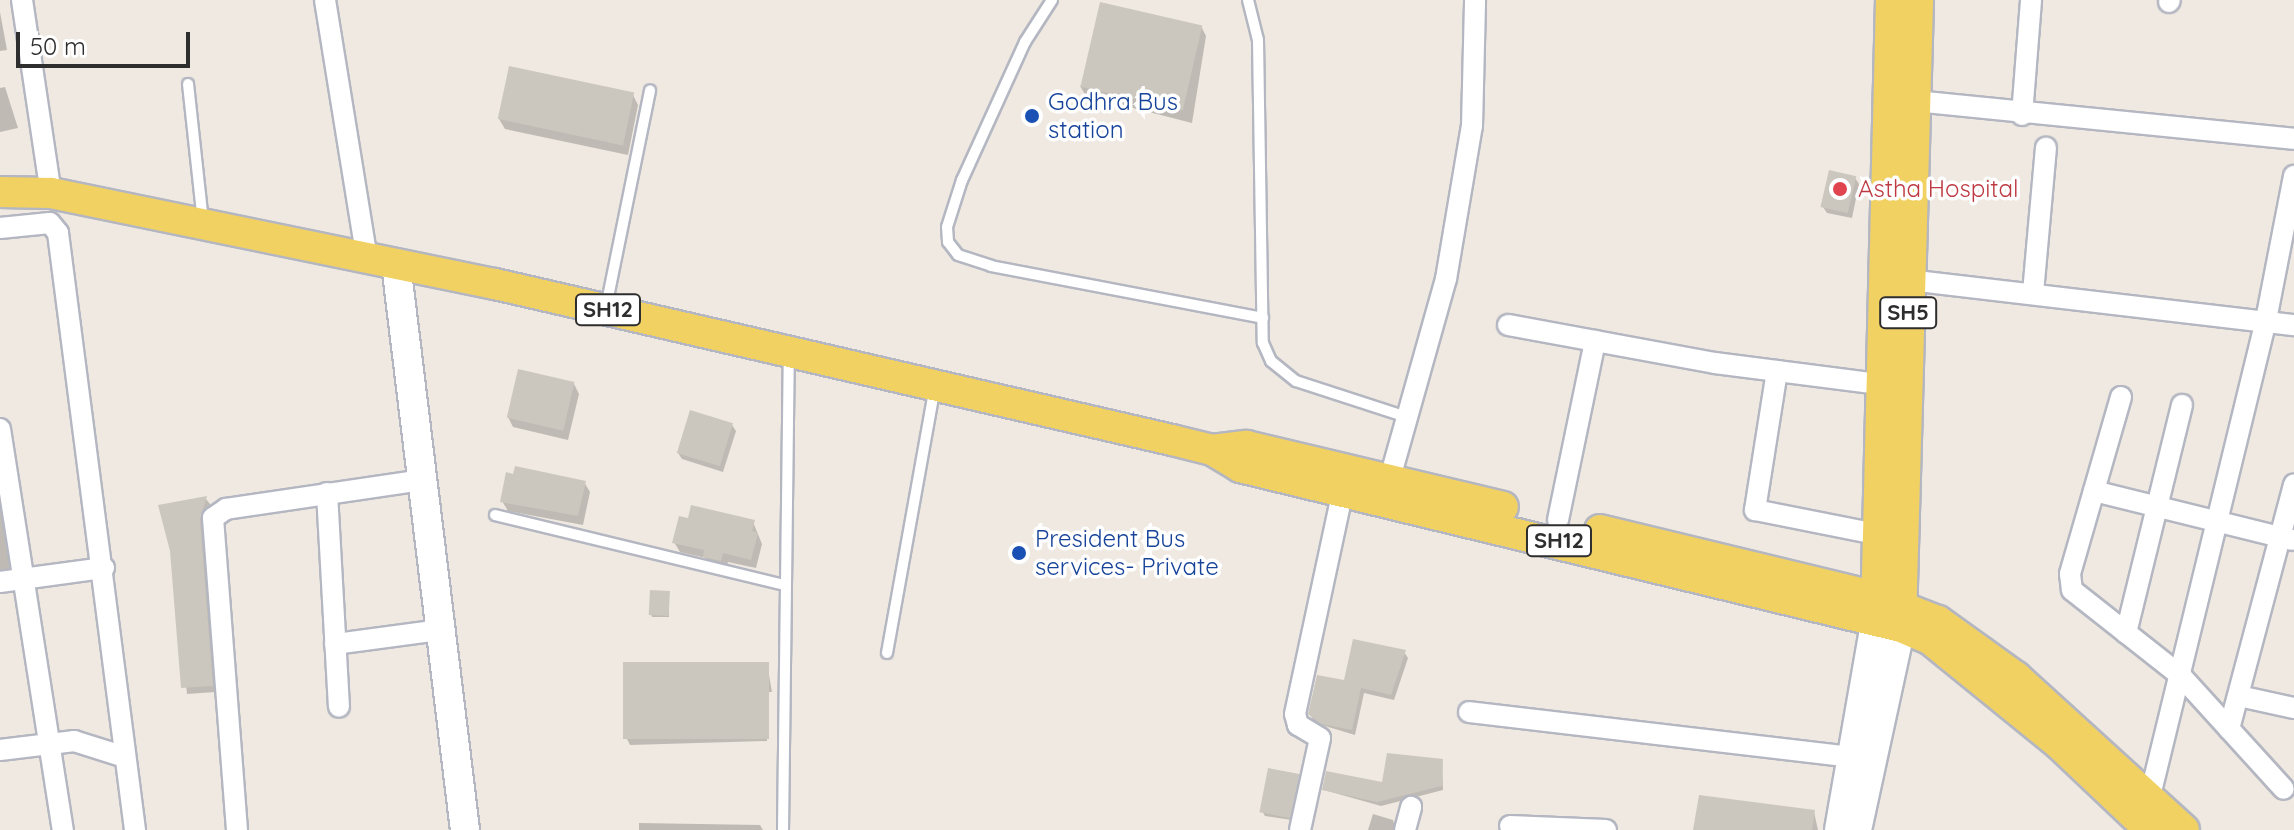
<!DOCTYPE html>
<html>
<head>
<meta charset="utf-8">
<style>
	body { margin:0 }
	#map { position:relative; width:2294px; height:830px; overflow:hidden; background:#efe9e1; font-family:Quicksand,sans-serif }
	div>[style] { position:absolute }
	.shadow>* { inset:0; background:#0003 }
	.building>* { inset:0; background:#cbc7bf; transform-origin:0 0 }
	.roads { filter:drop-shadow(2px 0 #b4b7c1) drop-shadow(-2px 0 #b4b7c1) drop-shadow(0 2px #b4b7c1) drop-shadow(0 -2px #b4b7c1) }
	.lane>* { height:10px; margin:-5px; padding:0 5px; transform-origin:5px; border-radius:5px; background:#fff }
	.street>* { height:20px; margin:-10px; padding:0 10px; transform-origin:10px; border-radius:10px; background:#fff }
	.secondary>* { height:28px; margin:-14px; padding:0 14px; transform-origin:14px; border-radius:14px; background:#fff }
	.primary>* { height:30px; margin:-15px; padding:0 15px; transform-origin:15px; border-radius:15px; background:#f2d163 }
	.dots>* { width:22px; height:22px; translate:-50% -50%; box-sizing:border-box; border:4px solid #fff; border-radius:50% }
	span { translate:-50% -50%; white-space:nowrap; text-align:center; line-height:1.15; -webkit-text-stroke:7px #fff; paint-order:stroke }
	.shield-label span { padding:2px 6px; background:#fff; border:2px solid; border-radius:6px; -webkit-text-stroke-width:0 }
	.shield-label { font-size:22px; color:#2e2e2e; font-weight:700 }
	.transit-label { font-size:24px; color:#164399 }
	.left { translate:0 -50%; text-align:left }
	.health-label { font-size:24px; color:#be3a42 }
	.scale { position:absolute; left:16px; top:32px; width:174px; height:36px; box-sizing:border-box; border:4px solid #2e2e2e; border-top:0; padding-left:10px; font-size:24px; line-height:28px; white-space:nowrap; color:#2e2e2e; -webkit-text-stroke:6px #fff; paint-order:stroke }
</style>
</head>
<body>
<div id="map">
	<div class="shadow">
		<i style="clip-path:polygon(0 12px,7px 50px,0 51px)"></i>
		<i style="clip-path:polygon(1201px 26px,1206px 36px,1192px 123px,1086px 96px,1080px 86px)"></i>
		<i style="clip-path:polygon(5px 87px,18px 128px,0 132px,0 88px)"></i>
		<i style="clip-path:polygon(633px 95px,638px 105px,628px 155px,505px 129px,499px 119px)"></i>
		<i style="clip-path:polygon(1855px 178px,1859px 184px,1852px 218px,1827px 213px,1823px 207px)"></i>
		<i style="clip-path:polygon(574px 384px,579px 394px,568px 440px,513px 427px,508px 417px)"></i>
		<i style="clip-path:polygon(732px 425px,736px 431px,723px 472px,682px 459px,678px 453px)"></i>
		<i style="clip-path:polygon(584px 482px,590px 492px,583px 525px,508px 511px,502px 501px)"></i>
		<i style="clip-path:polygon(206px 499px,210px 504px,202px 527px,215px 692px,187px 694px,172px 551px,160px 506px)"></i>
		<i style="clip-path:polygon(0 505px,11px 573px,0 575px)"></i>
		<i style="clip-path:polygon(753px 522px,762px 544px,756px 568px,728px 562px,726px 570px,711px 567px,706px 558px,680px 552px,674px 542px)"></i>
		<i style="clip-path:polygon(669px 593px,669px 617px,652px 617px,651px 614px)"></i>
		<i style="clip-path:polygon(1404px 652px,1408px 658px,1394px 700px,1364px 693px,1355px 735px,1315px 723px,1311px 716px,1345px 683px)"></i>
		<i style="clip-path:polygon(767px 664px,772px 692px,768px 692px,767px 741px,630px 745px,627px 739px)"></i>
		<i style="clip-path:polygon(1442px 761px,1443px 790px,1381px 806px,1324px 790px,1383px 785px)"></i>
		<i style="clip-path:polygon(1298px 775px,1292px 820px,1265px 816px,1262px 811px)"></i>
		<i style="clip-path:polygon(1814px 812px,1818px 830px,1695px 830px)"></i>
		<i style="clip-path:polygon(1373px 814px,1393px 820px,1396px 830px,1368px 830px)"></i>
		<i style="clip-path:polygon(639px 823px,760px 825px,763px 830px,639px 830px)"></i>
	</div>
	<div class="building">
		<i style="left:1100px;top:2px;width:105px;height:87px;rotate:13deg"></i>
		<i style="left:509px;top:66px;width:128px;height:54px;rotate:12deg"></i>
		<i style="left:1829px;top:170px;width:28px;height:38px;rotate:13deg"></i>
		<i style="left:518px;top:369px;width:58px;height:50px;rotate:13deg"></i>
		<i style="left:690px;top:410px;width:45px;height:45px;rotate:17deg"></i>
		<i style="clip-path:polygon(515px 466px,586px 481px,578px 516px,500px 502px,506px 472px,513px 474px)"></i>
		<i style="clip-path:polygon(207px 496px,200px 519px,213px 686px,181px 688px,170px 551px,158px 505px)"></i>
		<i style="clip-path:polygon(691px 505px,755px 520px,752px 531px,758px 533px,751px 560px,723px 553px,721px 561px,703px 557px,704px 550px,672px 543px,679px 516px,688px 518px)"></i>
		<i style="left:650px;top:590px;width:20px;height:25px;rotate:3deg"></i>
		<i style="clip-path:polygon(1353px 639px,1406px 650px,1391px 695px,1361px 688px,1352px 730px,1321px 724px,1308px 714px,1317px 675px,1344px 680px)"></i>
		<i style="left:623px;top:662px;width:146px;height:77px"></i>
		<i style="clip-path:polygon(1387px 753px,1443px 759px,1442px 786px,1377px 802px,1322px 790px,1326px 771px,1382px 782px)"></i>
		<i style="left:1268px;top:768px;width:32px;height:45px;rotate:11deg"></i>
		<i style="clip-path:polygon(1699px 795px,1815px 810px,1812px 830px,1693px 830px)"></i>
	</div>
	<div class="roads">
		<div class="lane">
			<i style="left:1052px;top:0;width:50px;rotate:122.7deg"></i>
			<i style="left:1025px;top:42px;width:152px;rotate:114.5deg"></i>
			<i style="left:962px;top:180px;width:49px;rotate:107.7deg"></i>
			<i style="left:947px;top:227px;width:15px;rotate:86deg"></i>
			<i style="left:948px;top:242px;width:16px;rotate:52deg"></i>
			<i style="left:958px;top:255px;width:35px;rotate:18deg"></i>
			<i style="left:991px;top:266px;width:277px;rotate:10.8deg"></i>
			<i style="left:1248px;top:0;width:41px;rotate:76deg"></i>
			<i style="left:1258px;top:40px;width:303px;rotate:89.1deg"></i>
			<i style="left:1263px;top:343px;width:20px;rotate:66deg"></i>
			<i style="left:1271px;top:361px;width:32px;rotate:39deg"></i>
			<i style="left:1296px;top:381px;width:117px;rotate:18deg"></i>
			<i style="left:188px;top:84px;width:138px;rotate:83.8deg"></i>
			<i style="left:606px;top:307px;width:221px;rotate:-78.5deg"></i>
			<i style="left:495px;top:515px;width:297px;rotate:13.6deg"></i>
			<i style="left:887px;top:653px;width:270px;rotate:-79.8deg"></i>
			<i style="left:783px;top:830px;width:474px;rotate:-89.3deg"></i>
		</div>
		<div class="street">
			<i style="left:22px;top:0;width:195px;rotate:81.5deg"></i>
			<i style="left:325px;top:0;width:261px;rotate:80.8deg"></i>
			<i style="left:2169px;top:2px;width:2px;rotate:-63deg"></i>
			<i style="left:1915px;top:101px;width:381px;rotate:5.7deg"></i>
			<i style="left:2022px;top:115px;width:115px;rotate:-85.5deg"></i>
			<i style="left:0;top:228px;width:50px;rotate:-5.7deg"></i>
			<i style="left:50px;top:223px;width:13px;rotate:51deg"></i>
			<i style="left:58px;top:233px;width:602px;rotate:82.65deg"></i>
			<i style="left:1909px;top:280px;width:388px;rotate:6.7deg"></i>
			<i style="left:2033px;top:293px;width:146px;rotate:-84.9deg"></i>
			<i style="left:1508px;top:325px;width:210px;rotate:10.4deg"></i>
			<i style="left:1715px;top:363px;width:166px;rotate:7.3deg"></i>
			<i style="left:1777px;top:371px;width:141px;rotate:99deg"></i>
			<i style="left:1755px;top:510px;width:123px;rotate:11.2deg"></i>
			<i style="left:2121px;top:397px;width:184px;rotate:106.1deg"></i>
			<i style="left:2070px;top:574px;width:16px;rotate:83deg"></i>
			<i style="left:2072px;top:590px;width:140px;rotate:38.3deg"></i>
			<i style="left:2182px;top:677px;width:151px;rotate:47.7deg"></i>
			<i style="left:0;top:429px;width:406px;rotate:81.1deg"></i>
			<i style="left:1390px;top:478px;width:207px;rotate:-74.3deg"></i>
			<i style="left:1446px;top:279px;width:155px;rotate:-80.4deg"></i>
			<i style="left:1472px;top:126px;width:126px;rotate:-88.6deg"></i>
			<i style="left:2094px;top:491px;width:204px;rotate:13.9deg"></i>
			<i style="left:327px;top:493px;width:214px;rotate:86.8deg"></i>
			<i style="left:1558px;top:520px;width:183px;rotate:-78.3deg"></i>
			<i style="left:0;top:582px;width:105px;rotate:-7.7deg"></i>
			<i style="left:2126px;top:633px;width:235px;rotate:-76.2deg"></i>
			<i style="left:335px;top:644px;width:106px;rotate:-7.6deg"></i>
			<i style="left:2239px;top:696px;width:56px;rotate:12.3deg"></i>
			<i style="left:1469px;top:712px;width:385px;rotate:6.7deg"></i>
			<i style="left:2229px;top:729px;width:253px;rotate:-75.1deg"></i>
			<i style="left:0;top:750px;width:75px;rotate:-6.9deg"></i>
			<i style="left:74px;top:741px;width:53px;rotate:17.4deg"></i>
			<i style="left:2150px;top:796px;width:490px;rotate:-76.3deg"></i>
			<i style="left:2266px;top:320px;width:147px;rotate:-79deg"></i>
			<i style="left:1510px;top:826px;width:96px;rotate:2.4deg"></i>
			<i style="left:237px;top:830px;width:313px;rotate:-94.4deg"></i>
			<i style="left:213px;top:518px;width:16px;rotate:-35deg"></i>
			<i style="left:226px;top:509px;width:198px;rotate:-8.4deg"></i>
			<i style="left:1300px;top:830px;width:94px;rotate:-77.7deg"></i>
			<i style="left:1320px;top:738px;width:26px;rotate:-149deg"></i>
			<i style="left:1298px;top:725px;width:11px;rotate:-105deg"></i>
			<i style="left:1295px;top:714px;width:229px;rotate:-77.9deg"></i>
			<i style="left:1405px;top:830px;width:24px;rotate:-75deg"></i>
		</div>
		<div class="secondary">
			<i style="left:396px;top:264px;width:570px;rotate:83.05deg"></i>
			<i style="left:1839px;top:830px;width:214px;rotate:-80.1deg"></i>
			<i style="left:1857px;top:830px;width:208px;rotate:-77.8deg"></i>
		</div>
		<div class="primary">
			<i style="left:0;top:192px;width:51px;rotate:1.1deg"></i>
			<i style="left:51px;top:193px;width:453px;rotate:11.6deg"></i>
			<i style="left:495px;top:284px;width:695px;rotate:12.98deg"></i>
			<i style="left:1172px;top:440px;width:41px;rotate:14deg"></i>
			<i style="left:1212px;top:450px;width:33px;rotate:31deg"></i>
			<i style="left:1240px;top:467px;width:680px;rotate:13.61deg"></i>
			<i style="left:1901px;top:627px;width:33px;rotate:23deg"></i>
			<i style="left:1931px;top:640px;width:166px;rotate:39.1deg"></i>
			<i style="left:2060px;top:745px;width:124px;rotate:43.4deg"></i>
			<i style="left:1212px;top:450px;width:35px;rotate:-7deg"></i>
			<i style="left:1247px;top:446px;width:263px;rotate:13.4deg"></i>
			<i style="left:1600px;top:530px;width:284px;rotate:13.6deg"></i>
			<i style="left:1876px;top:597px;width:66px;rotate:21.2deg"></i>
			<i style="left:1938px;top:621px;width:96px;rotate:35.7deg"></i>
			<i style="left:2016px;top:677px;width:227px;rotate:42.3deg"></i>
			<i style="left:1876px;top:617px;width:617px;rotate:-88.61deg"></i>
			<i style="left:1901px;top:622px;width:622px;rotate:-88.43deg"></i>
		</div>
	</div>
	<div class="dots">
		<i style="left:1032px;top:116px;background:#1a4fb4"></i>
		<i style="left:1840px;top:189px;background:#e0444e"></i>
		<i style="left:1019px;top:553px;background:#1a4fb4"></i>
	</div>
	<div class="shield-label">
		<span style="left:608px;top:310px">SH12</span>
		<span style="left:1908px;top:313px">SH5</span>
		<span style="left:1559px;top:541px">SH12</span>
	</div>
	<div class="transit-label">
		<span class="left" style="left:1048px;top:116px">Godhra Bus<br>station</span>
		<span class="left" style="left:1035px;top:553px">President Bus<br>services- Private</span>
	</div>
	<div class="health-label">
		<span class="left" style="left:1858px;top:189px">Astha Hospital</span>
	</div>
	<div class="scale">50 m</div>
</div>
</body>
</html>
